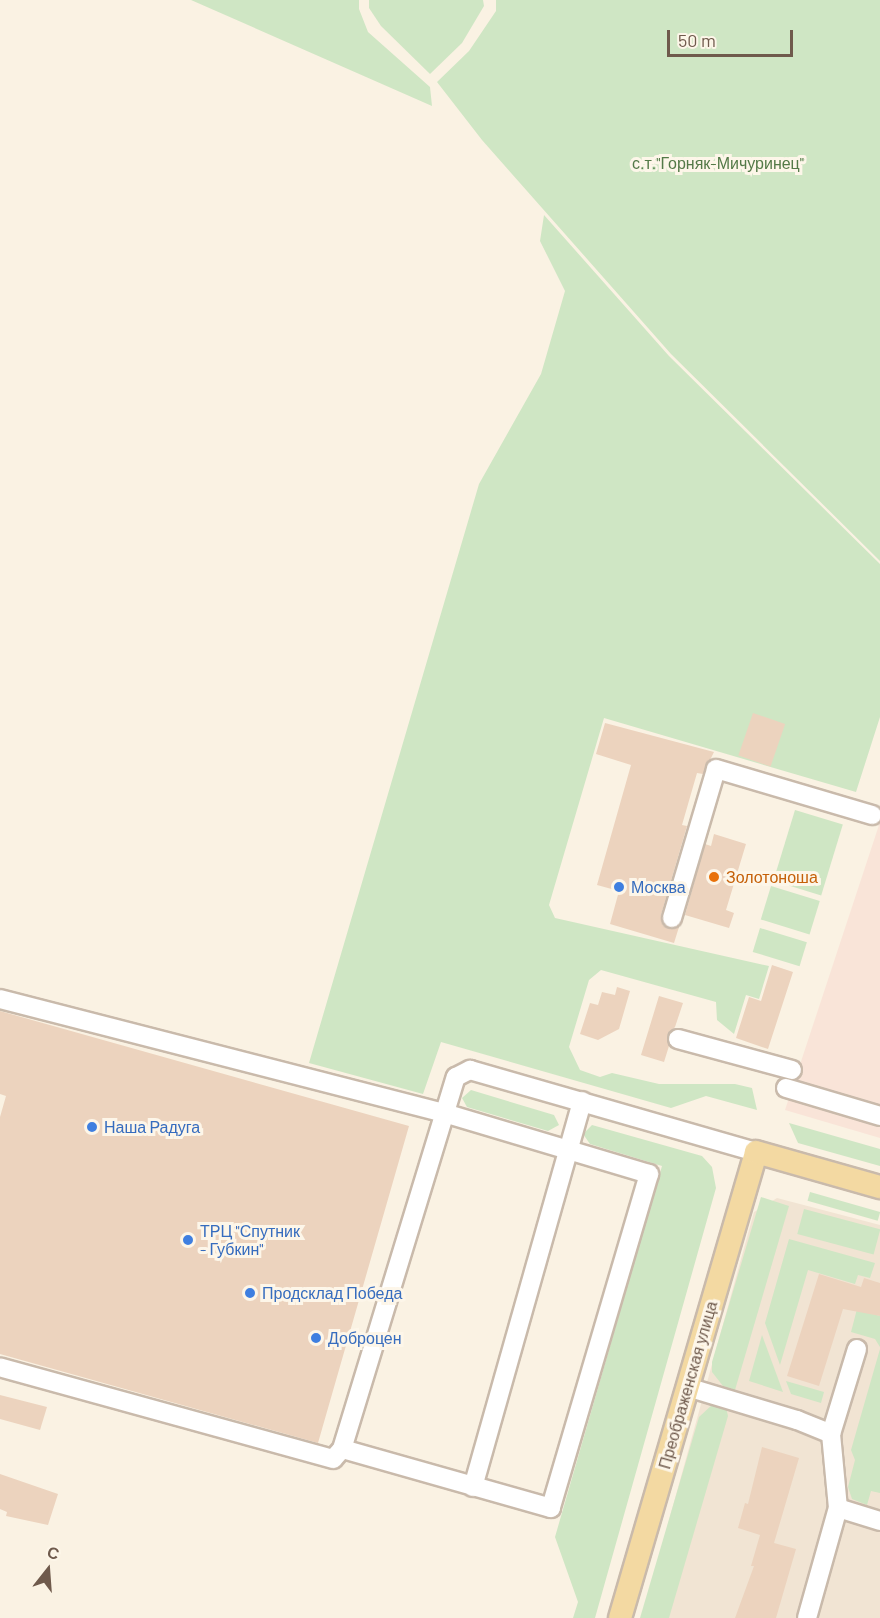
<!DOCTYPE html>
<html>
<head>
<meta charset="utf-8">
<style>
	body { margin:0 }
	#map { position:relative; width:880px; height:1618px; overflow:hidden; background:#faf2e3; font-family:Barlow,sans-serif }
	div>[style] { position:absolute }
	.residential>* { inset:0; background:#f1e4d3 }
	.commercial>* { inset:0; background:#f9e4d8 }
	.green>* { inset:0; background:#cfe6c4; transform-origin:0 0 }
	.building>* { inset:0; background:#ecd3be; transform-origin:0 0 }
	.roads { filter:drop-shadow(2px 0 #c9baab) drop-shadow(-2px 0 #c9baab) drop-shadow(0 2px #c9baab) drop-shadow(0 -2px #c9baab) }
	.minor>* { height:18px; margin:-9px; padding:0 9px; transform-origin:9px; border-radius:9px; background:#fff }
	.major>* { height:22px; margin:-11px; padding:0 11px; transform-origin:11px; border-radius:11px; background:#f3d9a2 }
	.dots>* { width:16px; height:16px; translate:-50% -50%; box-sizing:border-box; border:3px solid #fdf6e9; border-radius:50% }
	span { translate:-50% -50%; white-space:nowrap; text-align:center; line-height:1.15; -webkit-text-stroke:6px #fdf6e9; paint-order:stroke }
	.park-label { font-size:16px; color:#547a48 }
	.food-label { font-size:16px; color:#c56008 }
	.left { translate:0 -50%; text-align:left }
	.shop-label { font-size:16px; color:#366cbe }
	.street-label { font-size:16px; color:#6f5a4c }
	.north { position:absolute; left:18px; top:1540px; width:60px; height:60px; -webkit-text-stroke:4px #fdf6e9; paint-order:stroke; rotate:17deg; font-size:16px; font-weight:700; line-height:24px; text-align:center; color:#6f5a4c }
	.north::after { content:''; display:block; margin:auto; width:21px; height:27px; background:#6f5a4c; clip-path:polygon(50% 0,100% 100%,50% 72%,0 100%) }
	.scale { position:absolute; left:667px; top:30px; width:126px; height:27px; box-sizing:border-box; border:3px solid #6f5a4c; border-top:0; padding-left:8px; font-size:18px; line-height:21px; white-space:nowrap; color:#6f5a4c; -webkit-text-stroke:4px #fdf6e9; paint-order:stroke }
</style>
</head>
<body>
<div id="map">
	<div class="residential">
		<i style="clip-path:polygon(777px 1198px,880px 1225px,880px 1618px,642px 1618px,754px 1212px)"></i>
	</div>
	<div class="commercial">
		<i style="clip-path:polygon(880px 822px,880px 1138px,785px 1110px)"></i>
	</div>
	<div class="green">
		<i style="clip-path:polygon(191px 0,359px 0,359px 9px,368px 32px,430px 87px,432px 106px)"></i>
		<i style="clip-path:polygon(369px 0,483px 0,484px 6px,462px 43px,430px 74px,381px 26px,369px 8px)"></i>
		<i style="clip-path:polygon(496px 0,880px 0,880px 561px,671px 354px,482px 140px,437px 82px,469px 51px,496px 11px)"></i>
		<i style="clip-path:polygon(544px 215px,669px 356px,880px 564px,880px 717px,856px 792px,604px 718px,549px 905px,555px 918px,769px 966px,759px 999px,746px 995px,734px 1034px,717px 1020px,716px 1002px,601px 970px,589px 980px,569px 1047px,580px 1070px,600px 1077px,612px 1073px,659px 1084px,735px 1084px,752px 1088px,757px 1110px,706px 1096px,671px 1108px,441px 1042px,423px 1094px,309px 1063px,479px 484px,541px 374px,565px 291px,540px 241px)"></i>
		<i style="left:795px;top:810px;width:50px;height:74px;rotate:17deg"></i>
		<i style="left:771px;top:886px;width:51px;height:35px;rotate:17deg"></i>
		<i style="left:760px;top:928px;width:49px;height:25px;rotate:17deg"></i>
		<i style="clip-path:polygon(471px 1090px,554px 1115px,559px 1125px,548px 1131px,467px 1107px,462px 1098px)"></i>
		<i style="clip-path:polygon(789px 1123px,880px 1149px,880px 1166px,798px 1143px)"></i>
		<i style="clip-path:polygon(592px 1125px,702px 1156px,712px 1167px,716px 1188px,595px 1618px,573px 1618px,578px 1602px,555px 1537px,662px 1166px,590px 1144px,583px 1134px)"></i>
		<i style="left:810px;top:1192px;width:73px;height:9px;rotate:16deg"></i>
		<i style="clip-path:polygon(761px 1197px,789px 1206px,735px 1390px,723px 1386px,712px 1372px,712px 1362px)"></i>
		<i style="left:804px;top:1209px;width:79px;height:26px;rotate:15deg"></i>
		<i style="clip-path:polygon(789px 1239px,875px 1263px,870px 1278px,858px 1275px,855px 1284px,808px 1270px,780px 1365px,765px 1323px)"></i>
		<i style="clip-path:polygon(857px 1309px,880px 1316px,880px 1347px,875px 1339px,851px 1332px)"></i>
		<i style="clip-path:polygon(762px 1335px,783px 1392px,749px 1381px)"></i>
		<i style="clip-path:polygon(880px 1349px,880px 1493px,871px 1491px,867px 1505px,852px 1499px,848px 1487px,855px 1460px,851px 1450px)"></i>
		<i style="clip-path:polygon(786px 1381px,824px 1392px,821px 1403px,791px 1394px)"></i>
		<i style="clip-path:polygon(713px 1404px,726px 1407px,728px 1416px,669px 1618px,640px 1618px,699px 1417px)"></i>
	</div>
	<div class="building">
		<i style="left:753px;top:713px;width:34px;height:45px;rotate:19deg"></i>
		<i style="clip-path:polygon(605px 723px,714px 752px,703px 774px,697px 773px,682px 825px,687px 826px,661px 915px,664px 926px,679px 927px,674px 943px,610px 924px,619px 891px,597px 885px,631px 765px,596px 754px)"></i>
		<i style="clip-path:polygon(714px 834px,746px 844px,726px 910px,734px 913px,729px 928px,685px 915px,705px 844px,711px 846px)"></i>
		<i style="clip-path:polygon(772px 965px,793px 972px,768px 1049px,736px 1038px,749px 997px,761px 1001px)"></i>
		<i style="clip-path:polygon(617px 987px,630px 991px,619px 1029px,598px 1040px,580px 1034px,590px 1003px,598px 1005px,602px 992px,615px 995px)"></i>
		<i style="clip-path:polygon(659px 996px,683px 1003px,675px 1027px,667px 1036px,669px 1046px,664px 1062px,641px 1055px)"></i>
		<i style="clip-path:polygon(0 1011px,409px 1126px,318px 1443px,0 1354px,0 1117px,6px 1096px,0 1094px)"></i>
		<i style="clip-path:polygon(819px 1274px,861px 1287px,864px 1278px,880px 1283px,880px 1316px,843px 1309px,819px 1386px,787px 1376px)"></i>
		<i style="clip-path:polygon(0 1395px,47px 1407px,40px 1430px,0 1419px)"></i>
		<i style="clip-path:polygon(762px 1447px,799px 1458px,774px 1543px,796px 1549px,776px 1618px,735px 1618px,754px 1566px,751px 1566px,760px 1535px,738px 1528px,745px 1503px,748px 1504px)"></i>
		<i style="clip-path:polygon(0 1474px,58px 1494px,48px 1525px,6px 1516px,7px 1512px,0 1509px)"></i>
	</div>
	<div class="roads">
		<div class="minor">
			<i style="left:672px;top:918px;width:155px;rotate:-73.5deg"></i>
			<i style="left:716px;top:769px;width:163px;rotate:16.4deg"></i>
			<i style="left:0;top:999px;width:458px;rotate:14.4deg"></i>
			<i style="left:444px;top:1113px;width:214px;rotate:16.6deg"></i>
			<i style="left:649px;top:1174px;width:348px;rotate:106.4deg"></i>
			<i style="left:551px;top:1508px;width:217px;rotate:-164.2deg"></i>
			<i style="left:342px;top:1449px;width:13px;rotate:132deg"></i>
			<i style="left:333px;top:1459px;width:345px;rotate:-164.6deg"></i>
			<i style="left:678px;top:1039px;width:118px;rotate:15.2deg"></i>
			<i style="left:786px;top:1088px;width:98px;rotate:16.6deg"></i>
			<i style="left:857px;top:1349px;width:89px;rotate:107deg"></i>
			<i style="left:831px;top:1434px;width:74px;rotate:84.6deg"></i>
			<i style="left:838px;top:1508px;width:44px;rotate:17.2deg"></i>
			<i style="left:687px;top:1387px;width:115px;rotate:16.7deg"></i>
			<i style="left:797px;top:1420px;width:37px;rotate:22deg"></i>
			<i style="left:342px;top:1449px;width:389px;rotate:-73deg"></i>
			<i style="left:456px;top:1077px;width:16px;rotate:-27deg"></i>
			<i style="left:470px;top:1070px;width:298px;rotate:16deg"></i>
			<i style="left:473px;top:1487px;width:401px;rotate:-74.2deg"></i>
			<i style="left:807px;top:1618px;width:114px;rotate:-74.3deg"></i>
		</div>
		<div class="major">
			<i style="left:620px;top:1618px;width:485px;rotate:-73.7deg"></i>
			<i style="left:756px;top:1152px;width:129px;rotate:15.8deg"></i>
		</div>
	</div>
	<div class="dots">
		<i style="left:714px;top:877px;background:#e8710a"></i>
		<i style="left:619px;top:887px;background:#3f7fe0"></i>
		<i style="left:92px;top:1127px;background:#3f7fe0"></i>
		<i style="left:188px;top:1240px;background:#3f7fe0"></i>
		<i style="left:250px;top:1293px;background:#3f7fe0"></i>
		<i style="left:316px;top:1338px;background:#3f7fe0"></i>
	</div>
	<div class="park-label">
		<span style="left:718px;top:163px">с.т."Горняк-Мичуринец"</span>
	</div>
	<div class="food-label">
		<span class="left" style="left:726px;top:877px">Золотоноша</span>
	</div>
	<div class="shop-label">
		<span class="left" style="left:631px;top:887px">Москва</span>
		<span class="left" style="left:104px;top:1127px">Наша Радуга</span>
		<span class="left" style="left:200px;top:1240px">ТРЦ "Спутник<br>- Губкин"</span>
		<span class="left" style="left:262px;top:1293px">Продсклад Победа</span>
		<span class="left" style="left:328px;top:1338px">Доброцен</span>
	</div>
	<div class="street-label">
		<span style="left:688px;top:1385px;rotate:-74deg">Преображенская улица</span>
	</div>
	<div class="north">С</div>
	<div class="scale">50 m</div>
</div>
</body>
</html>
